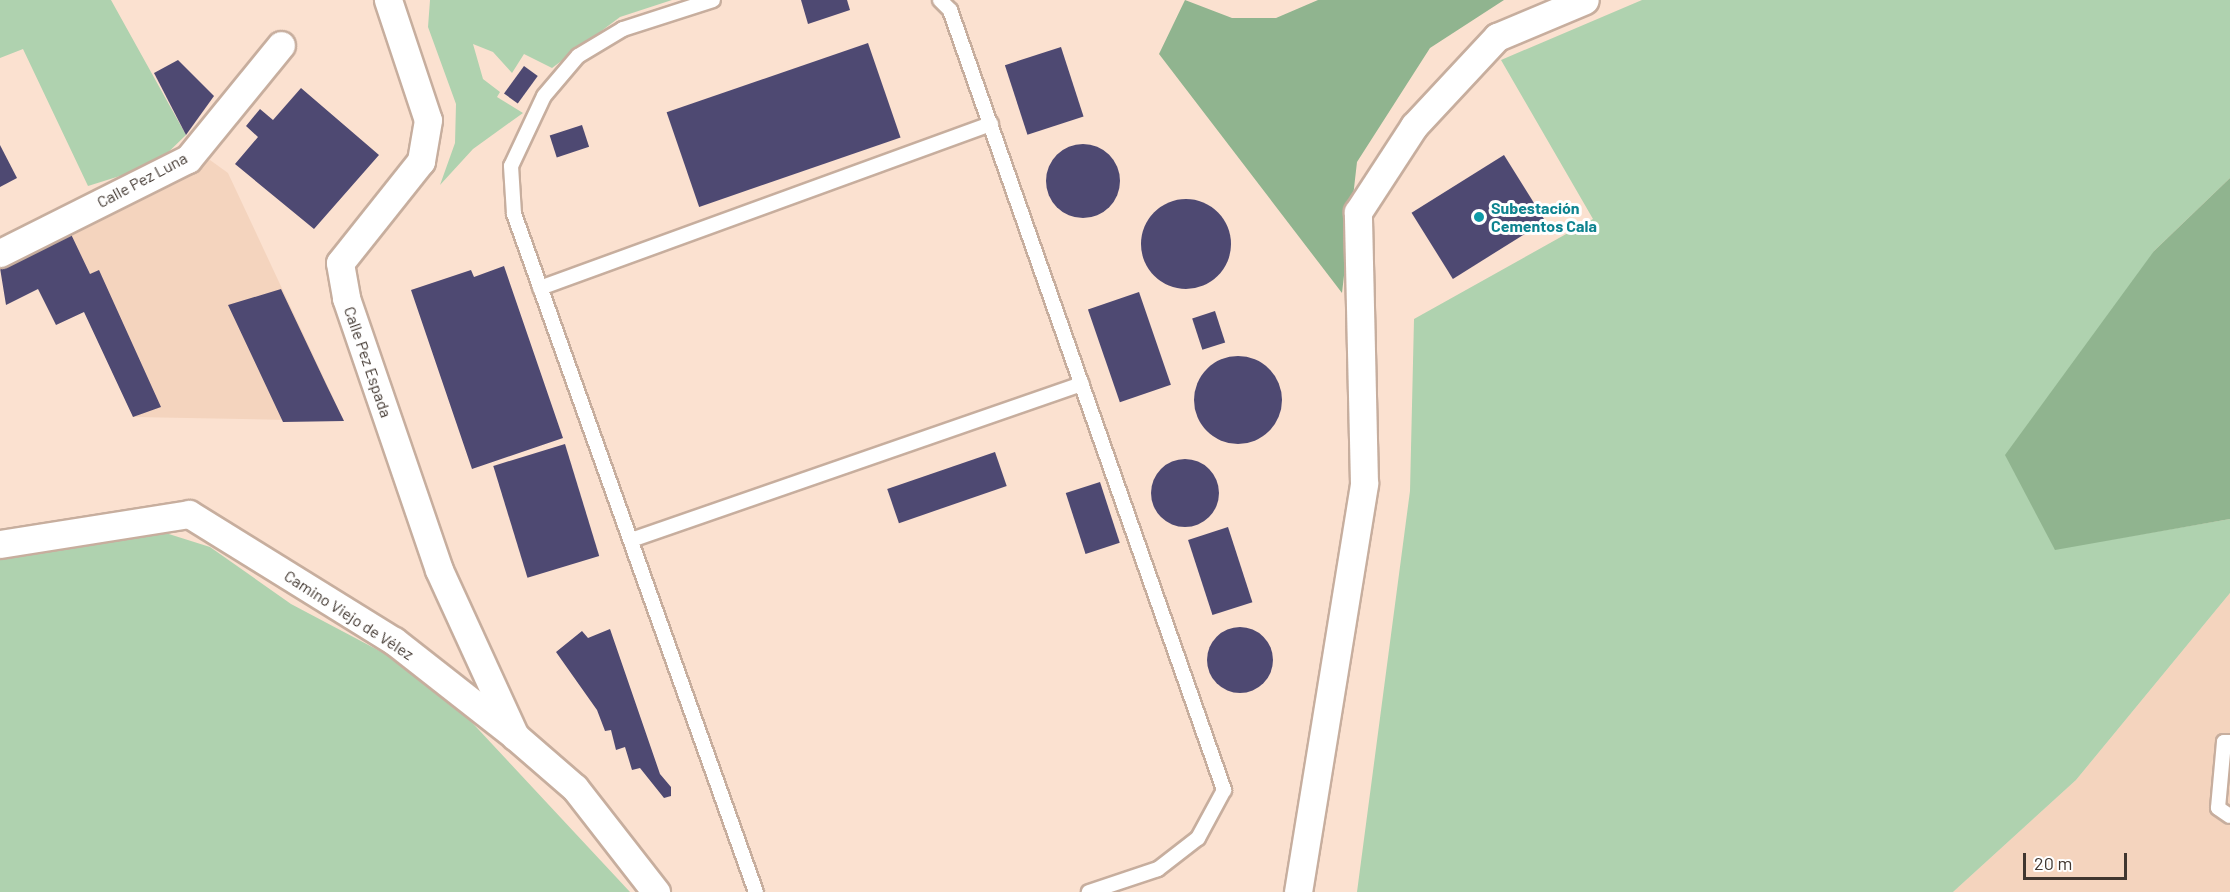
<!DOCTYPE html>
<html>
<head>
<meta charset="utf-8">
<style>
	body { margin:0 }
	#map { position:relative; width:2230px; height:892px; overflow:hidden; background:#fbe1d0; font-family:Barlow,sans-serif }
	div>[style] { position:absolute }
	.built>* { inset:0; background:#f4d4be }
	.green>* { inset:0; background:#afd2af }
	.forest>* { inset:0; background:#90b48f }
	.building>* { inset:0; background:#4e4972; transform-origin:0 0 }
	.round { border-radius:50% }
	.roads { filter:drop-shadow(2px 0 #c7ae9e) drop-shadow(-2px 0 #c7ae9e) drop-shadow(0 2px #c7ae9e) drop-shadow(0 -2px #c7ae9e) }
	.service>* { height:14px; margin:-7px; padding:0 7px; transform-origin:7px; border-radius:7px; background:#fff }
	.minor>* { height:27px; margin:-13.5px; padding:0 13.5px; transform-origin:13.5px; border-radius:13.5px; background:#fff }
	.dots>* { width:16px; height:16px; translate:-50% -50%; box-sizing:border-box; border:3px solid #fff; border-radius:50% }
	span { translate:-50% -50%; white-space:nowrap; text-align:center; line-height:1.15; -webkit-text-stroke:6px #fff; paint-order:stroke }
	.street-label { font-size:16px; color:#40362f }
	.culture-label { font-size:16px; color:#0d838f; font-weight:700 }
	.left { translate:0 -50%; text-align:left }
	.scale { position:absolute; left:2023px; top:853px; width:104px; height:27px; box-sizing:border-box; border:3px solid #40362f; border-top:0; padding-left:8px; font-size:18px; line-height:21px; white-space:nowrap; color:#40362f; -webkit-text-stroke:4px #fff; paint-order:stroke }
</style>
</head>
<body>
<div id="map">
	<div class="built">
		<i style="clip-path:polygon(210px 160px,228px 173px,344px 421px,133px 417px,69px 230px)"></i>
		<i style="clip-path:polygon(2230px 593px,2230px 892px,1953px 892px,2076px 780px)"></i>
	</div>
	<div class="green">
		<i style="clip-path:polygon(0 0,111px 0,186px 135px,155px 165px,88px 186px,23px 49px,0 58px)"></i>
		<i style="clip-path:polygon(430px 0,672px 0,620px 17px,552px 68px,524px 54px,512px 73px,493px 52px,473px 44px,483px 79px,500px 92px,497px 97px,523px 113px,473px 149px,440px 185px,455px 143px,456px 104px,428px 27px)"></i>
		<i style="clip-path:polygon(1642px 0,2230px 0,2230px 178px,2154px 251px,2055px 549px,2230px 519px,2230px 593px,2076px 780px,1953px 892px,1357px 892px,1410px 491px,1414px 319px,1593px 219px,1501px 60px)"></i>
		<i style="clip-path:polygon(153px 529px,210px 547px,291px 604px,393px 658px,465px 715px,630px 892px,0 892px,0 559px)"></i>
	</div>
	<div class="forest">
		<i style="clip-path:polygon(1185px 0,1232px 18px,1276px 18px,1318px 0,1504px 0,1430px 48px,1357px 162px,1342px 293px,1159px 54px)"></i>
		<i style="clip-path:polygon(2230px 178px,2230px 519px,2055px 550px,2005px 455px,2154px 251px)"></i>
	</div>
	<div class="building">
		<i style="clip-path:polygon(801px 0,847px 0,850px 10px,808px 24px)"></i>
		<i style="left:868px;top:43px;width:100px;height:213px;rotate:71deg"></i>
		<i style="left:1061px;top:47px;width:73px;height:59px;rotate:72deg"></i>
		<i style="clip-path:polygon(178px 60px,214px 96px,186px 135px,154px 73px)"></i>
		<i style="left:524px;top:66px;width:17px;height:34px;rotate:36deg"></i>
		<i style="clip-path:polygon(301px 88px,379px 155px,314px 229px,235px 164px,258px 137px,246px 126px,260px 109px,273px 120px)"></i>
		<i style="left:582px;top:125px;width:23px;height:34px;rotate:72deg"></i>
		<i class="round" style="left:1046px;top:144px;width:74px;height:74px"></i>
		<i style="clip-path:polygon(0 145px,17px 178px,0 187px)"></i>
		<i style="left:1504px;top:155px;width:78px;height:109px;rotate:58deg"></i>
		<i class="round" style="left:1141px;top:199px;width:90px;height:90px"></i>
		<i style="clip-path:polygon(69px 230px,90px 274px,99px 270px,161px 407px,133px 417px,84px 312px,56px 325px,38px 289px,6px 305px,0 268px)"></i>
		<i style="clip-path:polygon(504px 266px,563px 438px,472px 469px,411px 290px,471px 270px,474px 277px)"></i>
		<i style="clip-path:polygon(281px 289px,326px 384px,344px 421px,283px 422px,228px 305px)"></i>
		<i style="left:1139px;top:292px;width:98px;height:54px;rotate:71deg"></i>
		<i style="left:1215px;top:311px;width:33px;height:24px;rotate:72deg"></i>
		<i class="round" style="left:1194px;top:356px;width:88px;height:88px"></i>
		<i style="left:565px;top:444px;width:117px;height:75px;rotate:73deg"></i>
		<i style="left:995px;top:452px;width:36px;height:114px;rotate:71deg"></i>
		<i class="round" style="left:1151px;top:459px;width:68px;height:68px"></i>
		<i style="left:1100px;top:482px;width:64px;height:36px;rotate:72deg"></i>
		<i style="left:1228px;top:527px;width:79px;height:42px;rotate:72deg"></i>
		<i class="round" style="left:1207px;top:627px;width:66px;height:66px"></i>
		<i style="clip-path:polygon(610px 629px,660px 774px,671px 787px,671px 796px,664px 798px,640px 768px,632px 770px,625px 747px,616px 750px,611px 730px,605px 731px,597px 710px,556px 652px,582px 631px,588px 638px)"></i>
	</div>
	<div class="roads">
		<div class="service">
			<i style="left:713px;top:0;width:95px;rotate:162.1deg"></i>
			<i style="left:623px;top:29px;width:52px;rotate:149deg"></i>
			<i style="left:578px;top:56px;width:52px;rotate:130.4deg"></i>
			<i style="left:544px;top:96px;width:77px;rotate:115.2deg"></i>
			<i style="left:511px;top:166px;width:48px;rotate:86.4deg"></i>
			<i style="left:514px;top:214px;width:720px;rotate:70.36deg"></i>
			<i style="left:940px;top:0;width:14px;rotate:45deg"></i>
			<i style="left:950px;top:10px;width:827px;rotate:70.64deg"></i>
			<i style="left:1224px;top:790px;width:55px;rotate:118.4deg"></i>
			<i style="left:1198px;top:838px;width:51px;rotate:142.2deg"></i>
			<i style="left:1158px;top:869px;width:73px;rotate:161.6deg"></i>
			<i style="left:540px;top:288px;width:480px;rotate:-20deg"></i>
			<i style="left:631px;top:540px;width:477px;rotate:-19.1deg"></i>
			<i style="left:2230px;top:742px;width:6px;rotate:180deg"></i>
			<i style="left:2224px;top:742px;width:66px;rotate:95.2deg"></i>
			<i style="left:2218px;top:808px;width:14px;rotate:34deg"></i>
		</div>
		<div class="minor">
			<i style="left:388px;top:0;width:126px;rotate:71.6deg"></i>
			<i style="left:428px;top:120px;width:42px;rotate:99.7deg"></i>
			<i style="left:421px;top:161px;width:130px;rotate:128.5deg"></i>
			<i style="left:340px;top:263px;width:36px;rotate:80deg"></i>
			<i style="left:346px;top:298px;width:287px;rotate:71.1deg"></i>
			<i style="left:439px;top:570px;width:183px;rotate:65.4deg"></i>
			<i style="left:0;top:253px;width:210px;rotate:-26.6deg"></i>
			<i style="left:188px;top:159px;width:147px;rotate:-50.8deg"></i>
			<i style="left:0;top:544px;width:191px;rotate:-9deg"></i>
			<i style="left:189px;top:514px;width:241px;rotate:31.8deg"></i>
			<i style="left:394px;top:641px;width:154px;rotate:38.1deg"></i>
			<i style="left:515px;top:736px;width:79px;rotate:40.9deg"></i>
			<i style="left:575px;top:788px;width:132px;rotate:52.1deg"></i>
			<i style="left:1298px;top:892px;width:414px;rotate:-80.8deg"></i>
			<i style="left:1364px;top:483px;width:271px;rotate:-91.3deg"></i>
			<i style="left:1358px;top:212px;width:103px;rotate:-56.9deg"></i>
			<i style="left:1414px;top:126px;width:122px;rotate:-47deg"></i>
			<i style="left:1497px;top:37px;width:95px;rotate:-22.8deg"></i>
		</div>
	</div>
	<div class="dots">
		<i style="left:1479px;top:217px;background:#0f9aa8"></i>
	</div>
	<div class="street-label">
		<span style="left:142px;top:180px;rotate:-28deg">Calle Pez Luna</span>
		<span style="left:368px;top:362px;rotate:71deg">Calle Pez Espada</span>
		<span style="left:349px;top:615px;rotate:33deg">Camino Viejo de Vélez</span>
	</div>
	<div class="culture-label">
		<span class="left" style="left:1491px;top:217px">Subestación<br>Cementos Cala</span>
	</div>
	<div class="scale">20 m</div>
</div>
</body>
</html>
